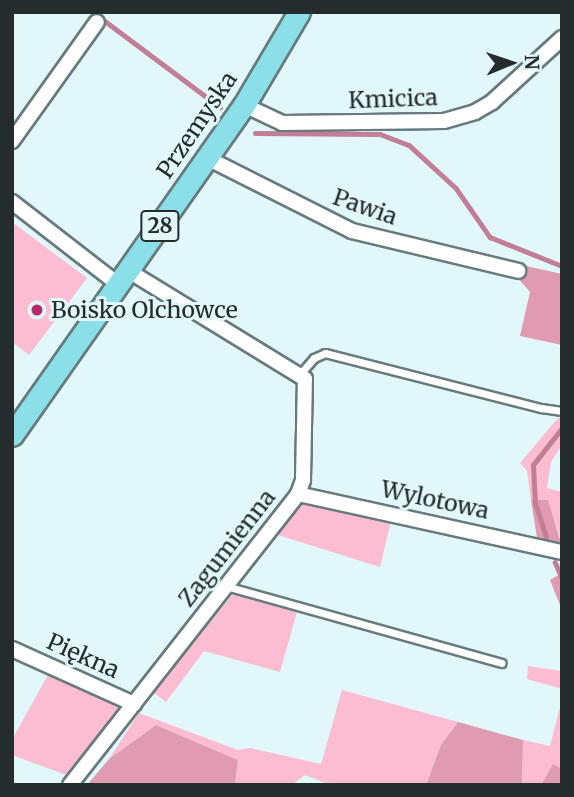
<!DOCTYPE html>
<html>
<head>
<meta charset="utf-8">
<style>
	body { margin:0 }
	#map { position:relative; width:574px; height:797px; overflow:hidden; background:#e2f7fa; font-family:Merriweather,serif }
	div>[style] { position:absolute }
	.green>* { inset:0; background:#fcbcd1 }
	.forest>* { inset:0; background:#e09ab2 }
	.stream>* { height:4.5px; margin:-2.25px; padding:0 2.25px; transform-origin:2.25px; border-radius:2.25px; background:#c17e95 }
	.roads { filter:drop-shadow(2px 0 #677a7d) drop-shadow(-2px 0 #677a7d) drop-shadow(0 2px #677a7d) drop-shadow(0 -2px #677a7d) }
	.service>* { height:7px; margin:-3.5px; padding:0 3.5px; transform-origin:3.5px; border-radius:3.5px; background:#fff }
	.minor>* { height:14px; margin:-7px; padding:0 7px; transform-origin:7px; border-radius:7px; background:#fff }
	.primary>* { height:21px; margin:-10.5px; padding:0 10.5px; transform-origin:10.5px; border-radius:10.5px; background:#8adfe8 }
	.dots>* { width:19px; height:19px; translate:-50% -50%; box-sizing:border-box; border:4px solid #e2f7fa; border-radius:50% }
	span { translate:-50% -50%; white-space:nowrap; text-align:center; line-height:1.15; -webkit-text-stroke:6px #e2f7fa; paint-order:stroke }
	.shield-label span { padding:2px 5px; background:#e2f7fa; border:2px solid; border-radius:5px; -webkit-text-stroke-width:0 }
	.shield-label { font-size:21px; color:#242c2d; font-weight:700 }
	.street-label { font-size:23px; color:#242c2d }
	.poi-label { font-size:23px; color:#242c2d }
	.left { translate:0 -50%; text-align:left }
	.frame { position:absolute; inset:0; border:14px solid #242c2d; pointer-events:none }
	.north { position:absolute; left:476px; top:28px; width:70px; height:70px; -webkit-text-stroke:5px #e2f7fa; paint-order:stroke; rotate:88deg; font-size:19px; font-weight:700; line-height:28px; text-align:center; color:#242c2d }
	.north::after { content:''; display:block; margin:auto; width:24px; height:32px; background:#242c2d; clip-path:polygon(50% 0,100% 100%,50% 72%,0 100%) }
</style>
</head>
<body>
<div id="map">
	<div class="green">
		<i style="clip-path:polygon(12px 222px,87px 278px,29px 355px,12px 342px)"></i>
		<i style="clip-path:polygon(558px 418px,562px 418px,562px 445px,551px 462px,547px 488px,562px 492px,562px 543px,548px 501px,531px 500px,527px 471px,520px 463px)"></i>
		<i style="clip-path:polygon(302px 501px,391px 521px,380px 567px,275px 534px)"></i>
		<i style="clip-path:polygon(233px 594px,297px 612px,280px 672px,204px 651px,166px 702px,153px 692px)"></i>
		<i style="clip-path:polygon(528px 666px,562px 671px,562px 689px,527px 679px)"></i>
		<i style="clip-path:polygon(50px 671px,125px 705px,69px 776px,12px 755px,12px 740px)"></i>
		<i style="clip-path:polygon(342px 690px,458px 722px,441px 745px,426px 785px,330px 785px,305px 775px,292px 785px,235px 785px,238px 760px,156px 725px,109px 759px,139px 713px,238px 750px,250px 748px,321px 764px)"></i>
		<i style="clip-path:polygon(562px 699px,562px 769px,553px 764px,541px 785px,522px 785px,523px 740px,550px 746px)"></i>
	</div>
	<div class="forest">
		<i style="clip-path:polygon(517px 264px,562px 274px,562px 345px,520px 336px,530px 292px,516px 276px)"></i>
		<i style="clip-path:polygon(531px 500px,548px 500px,561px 543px,537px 538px)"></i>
		<i style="clip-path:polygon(562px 573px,562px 610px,550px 580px)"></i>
		<i style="clip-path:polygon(458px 722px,523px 740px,522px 785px,426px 785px,441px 745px)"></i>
		<i style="clip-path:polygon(156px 725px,238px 760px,235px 785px,87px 785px,109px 759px)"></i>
		<i style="clip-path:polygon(553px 764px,562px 769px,562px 785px,541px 785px)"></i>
	</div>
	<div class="stream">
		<i style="left:93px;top:12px;width:159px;rotate:36.8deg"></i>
		<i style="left:255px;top:133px;width:125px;rotate:0.5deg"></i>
		<i style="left:380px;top:134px;width:31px;rotate:21deg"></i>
		<i style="left:409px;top:145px;width:64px;rotate:42.5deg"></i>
		<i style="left:456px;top:188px;width:60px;rotate:55.2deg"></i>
		<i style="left:490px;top:237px;width:78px;rotate:21.9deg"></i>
		<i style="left:546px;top:537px;width:35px;rotate:-108deg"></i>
		<i style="left:535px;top:504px;width:39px;rotate:-93deg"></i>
		<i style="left:533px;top:465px;width:47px;rotate:-51.9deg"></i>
		<i style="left:555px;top:562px;width:17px;rotate:66deg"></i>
	</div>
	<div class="roads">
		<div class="service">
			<i style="left:300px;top:374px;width:21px;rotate:-49deg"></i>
			<i style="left:314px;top:358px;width:12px;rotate:-24deg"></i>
			<i style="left:325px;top:353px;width:223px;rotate:14.3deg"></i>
			<i style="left:541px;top:408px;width:21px;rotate:8deg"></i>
			<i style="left:226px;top:586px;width:286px;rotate:15.6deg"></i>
		</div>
		<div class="minor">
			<i style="left:244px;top:105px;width:42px;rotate:25.3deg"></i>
			<i style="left:282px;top:123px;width:162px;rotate:-0.7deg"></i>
			<i style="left:444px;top:121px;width:32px;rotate:-16deg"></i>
			<i style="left:475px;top:112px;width:20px;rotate:-30deg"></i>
			<i style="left:492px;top:102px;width:95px;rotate:-42.4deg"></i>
			<i style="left:12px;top:141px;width:146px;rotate:-54.5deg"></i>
			<i style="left:207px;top:158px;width:162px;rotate:26.7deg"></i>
			<i style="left:352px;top:231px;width:171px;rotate:13.5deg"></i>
			<i style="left:12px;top:202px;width:135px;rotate:37.8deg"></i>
			<i style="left:298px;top:494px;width:270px;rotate:12.4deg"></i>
			<i style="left:12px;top:649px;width:134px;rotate:24.3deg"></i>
			<i style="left:70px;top:785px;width:370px;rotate:-51.9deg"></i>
			<i style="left:298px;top:494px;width:15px;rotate:-70deg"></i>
			<i style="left:303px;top:480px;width:101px;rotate:-88.9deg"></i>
			<i style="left:305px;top:379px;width:206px;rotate:-148.5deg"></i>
		</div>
		<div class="primary">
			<i style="left:12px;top:435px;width:403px;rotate:-54.9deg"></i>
			<i style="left:244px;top:105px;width:108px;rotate:-59.4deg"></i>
		</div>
	</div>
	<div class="dots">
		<i style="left:37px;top:310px;background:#b42b6b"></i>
	</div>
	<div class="shield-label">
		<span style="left:160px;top:226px">28</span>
	</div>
	<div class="street-label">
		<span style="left:393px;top:99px;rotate:-2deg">Kmicica</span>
		<span style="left:197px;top:125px;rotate:-56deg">Przemyska</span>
		<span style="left:365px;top:207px;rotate:19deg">Pawia</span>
		<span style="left:435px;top:500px;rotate:12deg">Wylotowa</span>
		<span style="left:227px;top:548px;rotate:-52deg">Zagumienna</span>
		<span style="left:83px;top:656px;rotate:24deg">Piękna</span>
	</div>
	<div class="poi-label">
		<span class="left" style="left:51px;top:310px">Boisko Olchowce</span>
	</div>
	<div class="frame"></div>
	<div class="north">N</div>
</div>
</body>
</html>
